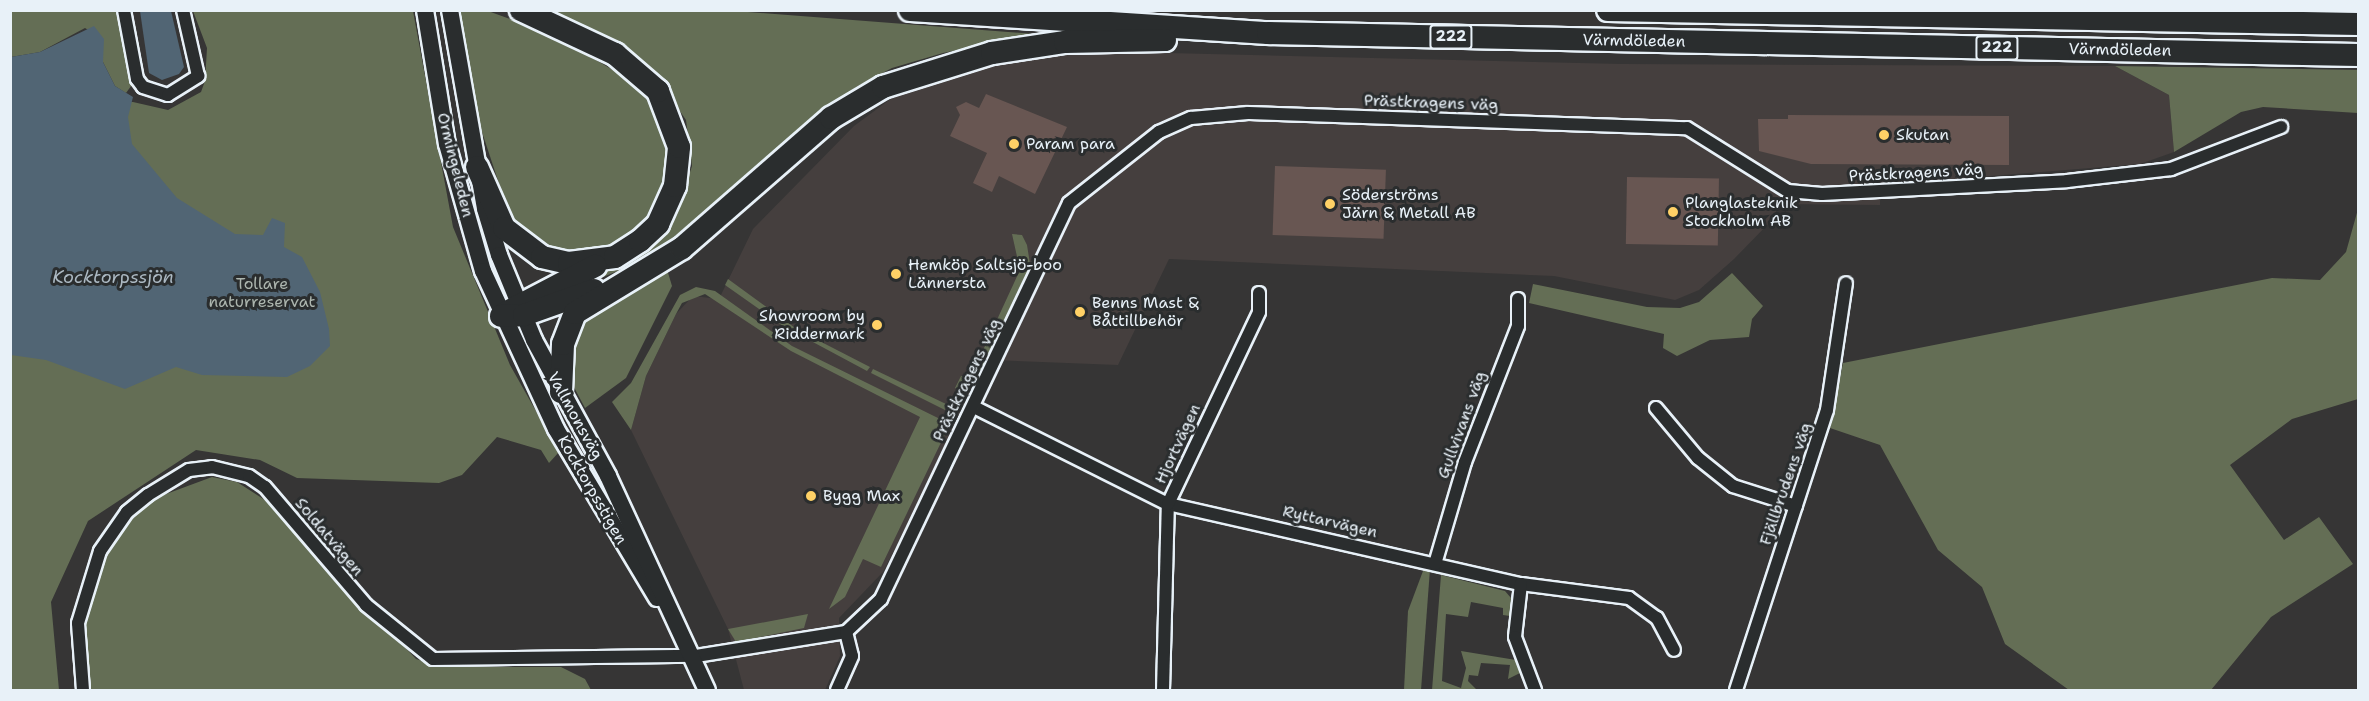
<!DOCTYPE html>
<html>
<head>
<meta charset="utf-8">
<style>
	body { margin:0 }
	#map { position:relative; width:2369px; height:701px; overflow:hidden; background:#363535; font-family:"Shantell Sans",sans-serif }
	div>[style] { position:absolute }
	.built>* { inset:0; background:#453f3e }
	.green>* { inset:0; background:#646e55 }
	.water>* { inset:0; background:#516574 }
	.building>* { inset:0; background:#685652; transform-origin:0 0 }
	.roads { filter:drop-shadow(2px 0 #e8f1f8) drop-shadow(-2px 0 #e8f1f8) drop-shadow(0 2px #e8f1f8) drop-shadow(0 -2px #e8f1f8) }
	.street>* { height:12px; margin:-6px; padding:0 6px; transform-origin:6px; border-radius:6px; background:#2a2d2e }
	.secondary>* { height:16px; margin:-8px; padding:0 8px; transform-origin:8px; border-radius:8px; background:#2a2d2e }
	.highway>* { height:22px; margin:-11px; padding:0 11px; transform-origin:11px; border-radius:11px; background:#2a2d2e }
	.dots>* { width:16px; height:16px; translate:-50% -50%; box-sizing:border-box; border:3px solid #2a2d2e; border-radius:50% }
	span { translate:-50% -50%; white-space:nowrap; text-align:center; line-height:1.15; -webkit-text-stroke:6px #2a2d2e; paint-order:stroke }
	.shield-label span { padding:2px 4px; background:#2a2d2e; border:2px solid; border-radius:4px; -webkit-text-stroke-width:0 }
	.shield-label { font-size:15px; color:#e8f1f8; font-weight:700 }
	.street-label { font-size:16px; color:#e8f1f8 }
	.poi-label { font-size:16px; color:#e8f1f8 }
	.left { translate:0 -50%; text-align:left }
	.right { translate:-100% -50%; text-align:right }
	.park-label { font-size:16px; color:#adb6af }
	.water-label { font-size:18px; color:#acb9c3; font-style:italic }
	.frame { position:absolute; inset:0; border:12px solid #e8f1f8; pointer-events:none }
</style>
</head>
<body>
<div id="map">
	<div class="built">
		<i style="clip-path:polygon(1084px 51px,1622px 64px,2115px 66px,2169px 95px,2174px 152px,2140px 164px,1880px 185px,1880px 205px,1778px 204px,1774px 218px,1734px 259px,1699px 290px,1675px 300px,1554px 276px,1169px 259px,1118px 365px,991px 360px,883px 572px,839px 618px,840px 656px,825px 690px,744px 690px,728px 629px,631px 430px,646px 376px,676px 314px,693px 296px,719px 299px,753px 229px,854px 126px,896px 95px,939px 76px,1019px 57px)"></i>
	</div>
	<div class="green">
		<i style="clip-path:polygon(11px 11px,119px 11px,134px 82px,126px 93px,115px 86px,103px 62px,103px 39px,85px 28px,40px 52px,11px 57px)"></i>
		<i style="clip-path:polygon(193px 11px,413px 11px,453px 227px,510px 365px,559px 452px,549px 463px,541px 450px,497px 437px,462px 475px,439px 483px,297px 478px,260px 460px,196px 450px,88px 521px,51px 602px,59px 690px,11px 690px,11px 108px,133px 102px,168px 110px,201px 92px,205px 81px,207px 48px)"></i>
		<i style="clip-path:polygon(460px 11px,488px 11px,552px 34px,640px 86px,654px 106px,669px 145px,667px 181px,651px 215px,620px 243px,597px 252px,556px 252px,511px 220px,481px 129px)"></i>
		<i style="clip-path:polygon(547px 11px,735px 11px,1035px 34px,943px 53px,892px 68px,856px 87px,664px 245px,632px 265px,538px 304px,536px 300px,631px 259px,654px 242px,676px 215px,692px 166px,686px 120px,649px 66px,609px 39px)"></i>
		<i style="clip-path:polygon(2115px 66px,2358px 70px,2358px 113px,2263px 107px,2241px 112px,2174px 152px,2169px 95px)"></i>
		<i style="clip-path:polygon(2358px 209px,2358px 399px,2292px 419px,2230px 465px,2284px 540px,2319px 517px,2353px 564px,2271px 617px,2211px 690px,2069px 690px,2005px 644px,1982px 587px,1938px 550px,1880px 445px,1830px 428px,1843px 363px,2272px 278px,2320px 280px,2346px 252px)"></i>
		<i style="clip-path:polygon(1012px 234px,1022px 235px,1027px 245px,1031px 270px,978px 379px,959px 390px,955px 388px,961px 376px,971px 376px,1020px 270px)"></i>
		<i style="clip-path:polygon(666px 266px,672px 286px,626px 378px,585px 408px,568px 376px,576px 320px)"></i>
		<i style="clip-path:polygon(1732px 273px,1763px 306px,1752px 319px,1749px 337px,1710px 340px,1677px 356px,1663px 348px,1664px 334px,1529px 303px,1533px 284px,1647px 307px,1680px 308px,1699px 302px)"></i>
		<i style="clip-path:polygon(728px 279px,798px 330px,870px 367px,867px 371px,783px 326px,725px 285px)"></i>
		<i style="clip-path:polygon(696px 287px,715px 291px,792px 346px,938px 418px,947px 430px,881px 567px,863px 559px,845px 597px,829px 609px,920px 417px,791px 351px,705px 294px,682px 303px,676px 314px,646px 376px,631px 430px,612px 402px,631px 383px,680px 295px)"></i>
		<i style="clip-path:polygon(873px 369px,946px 404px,945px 410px,871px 373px)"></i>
		<i style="clip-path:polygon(212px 477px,237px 482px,268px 502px,416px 659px,442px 667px,561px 667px,585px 679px,591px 690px,90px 690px,83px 630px,103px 556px,130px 515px,150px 500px)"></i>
		<i style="clip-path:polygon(1430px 569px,1421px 690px,1404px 690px,1408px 611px,1423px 571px)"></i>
		<i style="clip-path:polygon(1441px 575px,1505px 591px,1511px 598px,1510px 616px,1503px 615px,1503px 608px,1471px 602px,1468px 617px,1446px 614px,1442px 681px,1461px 688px,1466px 668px,1461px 651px,1516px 660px,1520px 673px,1508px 679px,1510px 665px,1481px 663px,1478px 676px,1469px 675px,1468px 681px,1477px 690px,1432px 690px)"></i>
		<i style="clip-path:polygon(808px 614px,804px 628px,736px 642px,728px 629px)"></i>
	</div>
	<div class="water">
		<i style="clip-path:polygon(140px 11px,171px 11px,184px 67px,179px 74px,162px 80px,149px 73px)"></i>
		<i style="clip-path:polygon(94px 26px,104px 39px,103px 62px,115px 86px,133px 97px,128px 117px,132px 144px,177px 198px,235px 234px,263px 235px,272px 218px,285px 223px,284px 247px,302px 257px,320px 292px,329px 329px,330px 346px,310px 366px,287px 377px,202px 375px,176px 367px,125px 389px,46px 360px,11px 355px,11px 57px,40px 52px)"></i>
	</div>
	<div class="building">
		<i style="clip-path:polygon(986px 94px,1067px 127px,1035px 194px,999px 176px,992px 192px,973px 183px,987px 153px,950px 136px,960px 115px,956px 107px,966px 102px,979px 108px)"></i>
		<i style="clip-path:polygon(1788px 115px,2009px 116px,2009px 165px,1811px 164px,1759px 151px,1758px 119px,1788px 119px)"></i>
		<i style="left:1275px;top:166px;width:111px;height:69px;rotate:2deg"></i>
		<i style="left:1627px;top:177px;width:92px;height:67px;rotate:1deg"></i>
	</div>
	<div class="roads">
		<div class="street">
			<i style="left:124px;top:10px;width:70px;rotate:79.3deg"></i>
			<i style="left:137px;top:79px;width:10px;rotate:53deg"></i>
			<i style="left:143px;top:87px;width:26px;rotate:18deg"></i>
			<i style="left:168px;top:95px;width:36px;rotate:-32deg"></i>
			<i style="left:198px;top:76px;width:68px;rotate:-102.8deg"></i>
			<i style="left:974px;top:407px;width:217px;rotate:26.6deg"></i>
			<i style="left:1168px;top:504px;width:362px;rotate:12.8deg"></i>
			<i style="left:1521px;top:584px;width:109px;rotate:7.4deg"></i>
			<i style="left:1629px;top:598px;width:34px;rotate:36deg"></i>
			<i style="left:1657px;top:618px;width:36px;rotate:62deg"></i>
			<i style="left:1656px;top:408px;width:65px;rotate:50deg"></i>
			<i style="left:1698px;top:458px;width:45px;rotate:38.7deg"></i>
			<i style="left:1733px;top:486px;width:66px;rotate:17.6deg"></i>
			<i style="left:1435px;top:564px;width:106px;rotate:-73.6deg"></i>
			<i style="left:1465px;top:462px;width:146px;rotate:-68.7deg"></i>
			<i style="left:1518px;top:326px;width:27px;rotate:-90deg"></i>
			<i style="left:1521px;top:584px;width:53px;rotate:96.5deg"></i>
			<i style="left:1515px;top:637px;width:57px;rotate:69.3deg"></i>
			<i style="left:83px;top:690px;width:67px;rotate:-94.3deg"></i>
			<i style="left:78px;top:623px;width:75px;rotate:-73deg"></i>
			<i style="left:100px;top:551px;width:47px;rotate:-55.3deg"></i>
			<i style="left:127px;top:512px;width:27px;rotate:-39deg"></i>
			<i style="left:148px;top:495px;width:48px;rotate:-31.4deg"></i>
			<i style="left:189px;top:470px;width:23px;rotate:-7deg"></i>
			<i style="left:212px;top:467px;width:38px;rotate:14deg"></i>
			<i style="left:249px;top:476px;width:19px;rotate:35deg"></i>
			<i style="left:265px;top:487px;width:155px;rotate:49.4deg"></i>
			<i style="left:366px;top:605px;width:86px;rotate:38.9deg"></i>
			<i style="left:433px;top:659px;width:263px;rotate:-0.7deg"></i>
			<i style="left:696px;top:656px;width:152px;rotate:-9.1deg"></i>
			<i style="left:846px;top:632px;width:48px;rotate:-43.3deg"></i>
			<i style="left:881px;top:599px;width:438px;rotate:-64.6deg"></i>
			<i style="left:1069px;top:203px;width:115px;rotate:-38.3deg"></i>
			<i style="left:1159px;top:132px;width:35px;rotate:-24deg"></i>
			<i style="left:1191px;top:118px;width:57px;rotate:-5deg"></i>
			<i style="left:1248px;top:113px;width:439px;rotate:2deg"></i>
			<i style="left:1687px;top:128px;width:119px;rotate:32deg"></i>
			<i style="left:1788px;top:191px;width:34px;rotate:5deg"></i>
			<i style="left:1822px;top:194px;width:245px;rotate:-3deg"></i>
			<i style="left:2067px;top:181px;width:105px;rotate:-6.6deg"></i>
			<i style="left:2171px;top:169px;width:118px;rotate:-20.9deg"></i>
			<i style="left:837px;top:690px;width:37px;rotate:-66deg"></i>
			<i style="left:852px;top:656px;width:25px;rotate:-104deg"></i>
			<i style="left:1163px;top:690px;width:186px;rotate:-88.5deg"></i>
			<i style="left:1168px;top:504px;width:212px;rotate:-64.6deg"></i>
			<i style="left:1259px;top:312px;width:19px;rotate:-90deg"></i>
			<i style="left:1736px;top:690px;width:294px;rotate:-72deg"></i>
			<i style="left:1827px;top:410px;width:128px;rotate:-81.5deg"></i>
		</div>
		<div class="secondary">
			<i style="left:425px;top:10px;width:136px;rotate:80.7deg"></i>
			<i style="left:447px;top:144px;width:132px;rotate:74.2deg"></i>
			<i style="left:483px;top:271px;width:174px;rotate:65.2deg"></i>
			<i style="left:556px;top:429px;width:197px;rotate:59.1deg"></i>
			<i style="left:450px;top:10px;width:202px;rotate:80deg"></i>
			<i style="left:485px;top:209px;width:48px;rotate:73.1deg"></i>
			<i style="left:499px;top:255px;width:92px;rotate:67.6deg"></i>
			<i style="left:534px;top:340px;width:155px;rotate:61.4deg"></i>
			<i style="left:608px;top:476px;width:236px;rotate:65.2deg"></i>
		</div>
		<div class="highway">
			<i style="left:910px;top:10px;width:359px;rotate:3.7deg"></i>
			<i style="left:1268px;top:33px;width:1090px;rotate:1.16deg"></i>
			<i style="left:1608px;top:10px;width:750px;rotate:1.07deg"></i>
			<i style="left:477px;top:167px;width:67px;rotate:66.1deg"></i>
			<i style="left:504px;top:228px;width:48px;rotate:37.3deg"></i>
			<i style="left:542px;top:257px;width:28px;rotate:13deg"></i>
			<i style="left:569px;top:263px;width:46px;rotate:-7.4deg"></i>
			<i style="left:615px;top:257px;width:30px;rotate:-33deg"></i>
			<i style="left:640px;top:241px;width:25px;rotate:-43deg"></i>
			<i style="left:658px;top:224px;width:42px;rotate:-65.9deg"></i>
			<i style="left:675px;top:186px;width:39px;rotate:-84deg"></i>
			<i style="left:679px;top:147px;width:60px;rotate:-110.6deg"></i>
			<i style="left:658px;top:91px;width:57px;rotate:-139.3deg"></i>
			<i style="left:615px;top:54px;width:104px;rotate:-154.9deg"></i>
			<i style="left:505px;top:313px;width:102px;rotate:-27.6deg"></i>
			<i style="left:501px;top:316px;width:23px;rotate:-2deg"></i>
			<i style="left:524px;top:315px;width:74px;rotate:-19.7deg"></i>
			<i style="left:561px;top:392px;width:48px;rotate:-87.6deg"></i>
			<i style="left:563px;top:344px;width:33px;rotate:-69deg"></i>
			<i style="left:575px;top:313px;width:125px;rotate:-31.3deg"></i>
			<i style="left:682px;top:248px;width:198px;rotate:-41.1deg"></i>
			<i style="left:831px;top:118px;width:61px;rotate:-30.8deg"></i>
			<i style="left:883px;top:87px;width:114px;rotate:-17.3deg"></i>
			<i style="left:992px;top:53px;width:74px;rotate:-8.6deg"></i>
			<i style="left:1065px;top:42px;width:100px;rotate:-1.1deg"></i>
		</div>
	</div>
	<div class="dots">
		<i style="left:1884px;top:135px;background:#ffd166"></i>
		<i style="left:1014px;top:144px;background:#ffd166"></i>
		<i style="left:1330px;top:204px;background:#ffd166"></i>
		<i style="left:1673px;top:212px;background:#ffd166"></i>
		<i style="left:896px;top:274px;background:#ffd166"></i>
		<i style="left:1080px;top:312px;background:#ffd166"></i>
		<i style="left:877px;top:325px;background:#ffd166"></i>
		<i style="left:811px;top:496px;background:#ffd166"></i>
	</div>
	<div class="shield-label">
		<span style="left:1451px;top:37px">222</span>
		<span style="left:1997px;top:48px">222</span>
	</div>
	<div class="street-label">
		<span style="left:1634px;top:41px;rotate:1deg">Värmdöleden</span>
		<span style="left:2120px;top:50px;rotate:1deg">Värmdöleden</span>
		<span style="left:1431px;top:103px;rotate:2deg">Prästkragens väg</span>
		<span style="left:455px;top:165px;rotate:76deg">Ormingeleden</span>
		<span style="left:1916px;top:173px;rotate:-3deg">Prästkragens väg</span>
		<span style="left:967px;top:380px;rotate:-64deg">Prästkragens väg</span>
		<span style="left:575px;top:416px;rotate:61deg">Vallmonsväg</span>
		<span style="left:1462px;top:425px;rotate:-70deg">Gullvivans väg</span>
		<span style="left:1178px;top:444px;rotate:-65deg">Hjortvägen</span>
		<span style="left:1786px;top:484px;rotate:-71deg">Fjällbrudens väg</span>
		<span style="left:592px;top:490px;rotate:60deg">Kocktorpsstigen</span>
		<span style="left:1330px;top:522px;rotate:13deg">Ryttarvägen</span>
		<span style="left:329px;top:537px;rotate:50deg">Soldatvägen</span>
	</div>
	<div class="poi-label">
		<span class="left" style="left:1896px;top:135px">Skutan</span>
		<span class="left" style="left:1026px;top:144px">Param para</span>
		<span class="left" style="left:1342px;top:204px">Söderströms<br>Järn &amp; Metall AB</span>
		<span class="left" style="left:1685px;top:212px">Planglasteknik<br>Stockholm AB</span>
		<span class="left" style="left:908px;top:274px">Hemköp Saltsjö-boo<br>Lännersta</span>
		<span class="left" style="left:1092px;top:312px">Benns Mast &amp;<br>Båttillbehör</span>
		<span class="right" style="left:865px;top:325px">Showroom by<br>Riddermark</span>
		<span class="left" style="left:823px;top:496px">Bygg Max</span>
	</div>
	<div class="park-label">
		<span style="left:262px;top:293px">Tollare<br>naturreservat</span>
	</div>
	<div class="water-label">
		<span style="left:113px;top:277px">Kocktorpssjön</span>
	</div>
	<div class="frame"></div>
</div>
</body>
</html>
